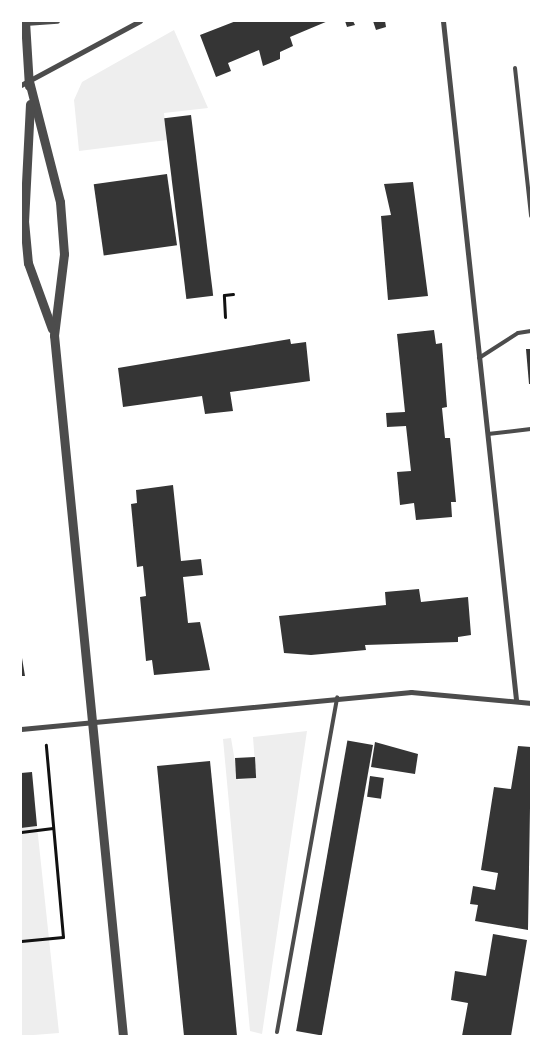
<!DOCTYPE html>
<html>
<head>
<meta charset="utf-8">
<style>
	body { margin:0 }
	#map { position:relative; width:552px; height:1057px; overflow:hidden; background:#fff; font-family:"PT Sans",sans-serif }
	div>[style] { position:absolute }
	.green>* { inset:0; background:#eee }
	.building>* { inset:0; background:#353535; transform-origin:0 0 }
	.path>* { height:3px; margin:-1.5px; padding:0 1.5px; transform-origin:1.5px; border-radius:1.5px; background:#111 }
	.service>* { height:4px; margin:-2px; padding:0 2px; transform-origin:2px; border-radius:2px; background:#4c4c4c }
	.minor>* { height:5px; margin:-2.5px; padding:0 2.5px; transform-origin:2.5px; border-radius:2.5px; background:#4c4c4c }
	.tertiary>* { height:9px; margin:-4.5px; padding:0 4.5px; transform-origin:4.5px; border-radius:4.5px; background:#4c4c4c }
	span { translate:-50% -50%; white-space:nowrap; text-align:center; line-height:1.15; -webkit-text-stroke:5px #fff; paint-order:stroke }
	.frame { position:absolute; inset:0; border:22px solid #fff; pointer-events:none }
</style>
</head>
<body>
<div id="map">
	<div class="green">
		<i style="clip-path:polygon(174px 30px,208px 108px,164px 113px,167px 140px,79px 151px,74px 100px,82px 82px)"></i>
		<i style="clip-path:polygon(307px 731px,262px 1034px,250px 1031px,223px 739px,231px 738px,238px 780px,256px 778px,253px 737px)"></i>
		<i style="clip-path:polygon(37px 826px,59px 1033px,21px 1036px,21px 828px)"></i>
	</div>
	<div class="building">
		<i style="clip-path:polygon(236px 21px,328px 21px,290px 37px,293px 46px,280px 52px,280px 59px,263px 66px,259px 50px,228px 63px,231px 71px,216px 77px,200px 35px)"></i>
		<i style="clip-path:polygon(345px 21px,353px 21px,355px 25px,347px 27px)"></i>
		<i style="clip-path:polygon(373px 21px,385px 21px,386px 27px,376px 30px)"></i>
		<i style="left:191px;top:115px;width:182px;height:27px;rotate:83deg"></i>
		<i style="left:167px;top:174px;width:72px;height:74px;rotate:82deg"></i>
		<i style="clip-path:polygon(413px 182px,428px 296px,388px 300px,381px 216px,391px 215px,384px 184px)"></i>
		<i style="clip-path:polygon(434px 330px,436px 344px,442px 343px,447px 407px,442px 408px,445px 438px,450px 438px,456px 502px,451px 502px,452px 517px,416px 520px,414px 503px,400px 505px,397px 472px,411px 471px,406px 426px,387px 427px,386px 413px,405px 412px,397px 334px)"></i>
		<i style="clip-path:polygon(290px 339px,291px 344px,306px 342px,310px 381px,230px 392px,233px 411px,205px 414px,202px 396px,123px 407px,118px 368px)"></i>
		<i style="clip-path:polygon(526px 349px,531px 349px,531px 384px,529px 384px)"></i>
		<i style="clip-path:polygon(173px 485px,181px 561px,201px 559px,203px 575px,183px 577px,188px 623px,200px 622px,210px 670px,154px 675px,152px 660px,146px 661px,140px 597px,146px 596px,143px 566px,137px 567px,131px 504px,137px 503px,136px 490px)"></i>
		<i style="clip-path:polygon(419px 589px,421px 602px,468px 597px,471px 635px,458px 637px,458px 642px,365px 645px,366px 650px,311px 655px,284px 653px,279px 616px,386px 605px,385px 592px)"></i>
		<i style="clip-path:polygon(21px 652px,25px 676px,21px 676px)"></i>
		<i style="clip-path:polygon(375px 742px,418px 754px,415px 774px,371px 767px)"></i>
		<i style="left:373px;top:745px;width:295px;height:26px;rotate:100deg"></i>
		<i style="clip-path:polygon(518px 746px,531px 747px,528px 930px,475px 921px,478px 905px,470px 904px,473px 886px,495px 890px,498px 873px,481px 870px,494px 787px,511px 789px)"></i>
		<i style="left:255px;top:757px;width:21px;height:20px;rotate:87deg"></i>
		<i style="clip-path:polygon(210px 761px,225px 912px,237px 1036px,184px 1036px,168px 879px,157px 766px)"></i>
		<i style="clip-path:polygon(32px 772px,37px 826px,21px 828px,21px 773px)"></i>
		<i style="left:370px;top:776px;width:14px;height:21px;rotate:8deg"></i>
		<i style="clip-path:polygon(493px 934px,527px 940px,511px 1036px,462px 1036px,468px 1003px,451px 1000px,455px 971px,486px 976px)"></i>
	</div>
	<div class="path">
		<i style="left:225px;top:317px;width:22px;rotate:-93deg"></i>
		<i style="left:224px;top:295px;width:9px;rotate:-6deg"></i>
		<i style="left:21px;top:832px;width:32px;rotate:-7deg"></i>
		<i style="left:21px;top:941px;width:42px;rotate:-5.4deg"></i>
		<i style="left:63px;top:937px;width:193px;rotate:-95.1deg"></i>
	</div>
	<div class="service">
		<i style="left:515px;top:68px;width:149px;rotate:83.8deg"></i>
		<i style="left:479px;top:358px;width:46px;rotate:-32.7deg"></i>
		<i style="left:518px;top:333px;width:13px;rotate:-9deg"></i>
		<i style="left:488px;top:434px;width:43px;rotate:-6.6deg"></i>
		<i style="left:277px;top:1032px;width:340px;rotate:-79.8deg"></i>
	</div>
	<div class="minor">
		<i style="left:443px;top:21px;width:683px;rotate:83.86deg"></i>
		<i style="left:25px;top:23px;width:32px;rotate:-4deg"></i>
		<i style="left:21px;top:85px;width:135px;rotate:-28.3deg"></i>
		<i style="left:21px;top:729px;width:392px;rotate:-5.4deg"></i>
		<i style="left:411px;top:692px;width:121px;rotate:5.2deg"></i>
	</div>
	<div class="tertiary">
		<i style="left:25px;top:21px;width:65px;rotate:86.5deg"></i>
		<i style="left:29px;top:81px;width:125px;rotate:75.6deg"></i>
		<i style="left:60px;top:202px;width:52px;rotate:85.6deg"></i>
		<i style="left:64px;top:254px;width:82px;rotate:97deg"></i>
		<i style="left:54px;top:335px;width:704px;rotate:84.38deg"></i>
		<i style="left:30px;top:104px;width:117px;rotate:92.9deg"></i>
		<i style="left:24px;top:221px;width:42px;rotate:84.6deg"></i>
		<i style="left:28px;top:263px;width:70px;rotate:70deg"></i>
	</div>
	<div class="frame"></div>
</div>
</body>
</html>
